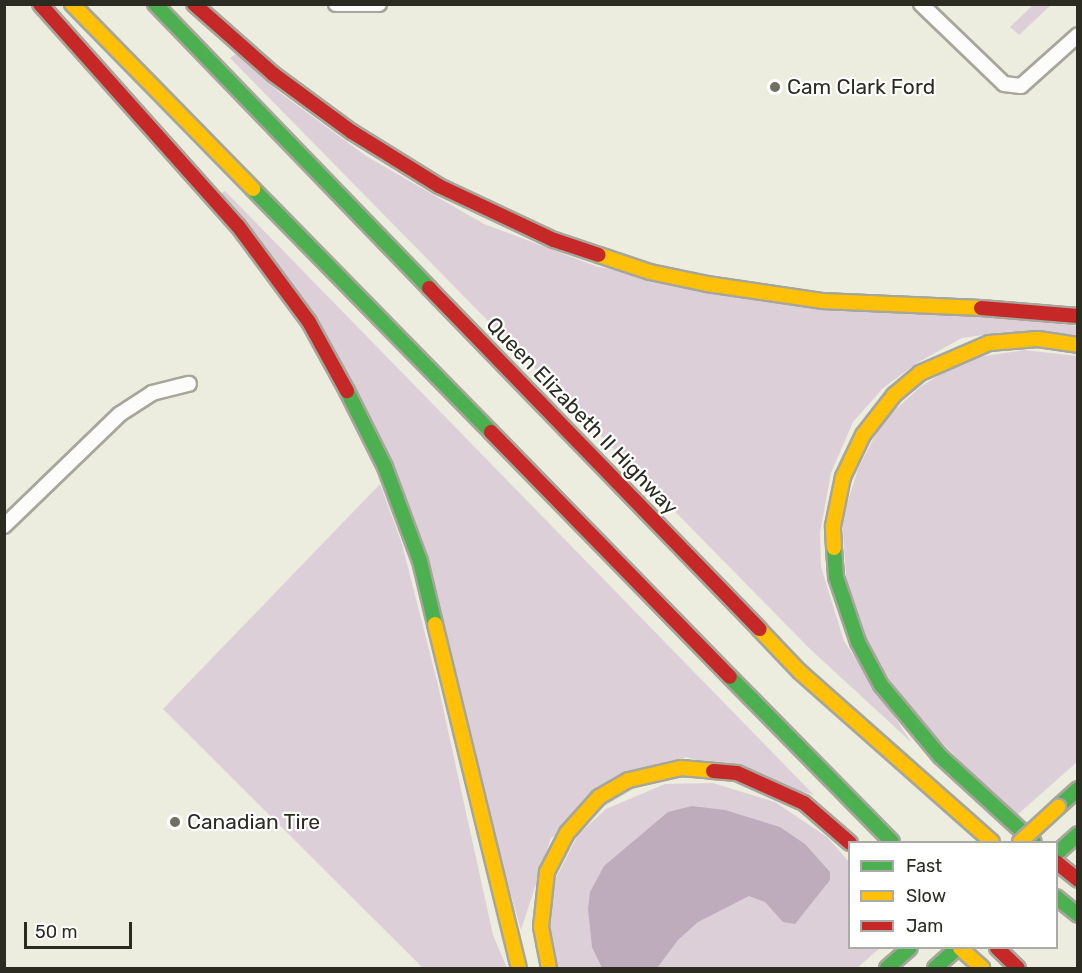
<!DOCTYPE html>
<html>
<head>
<meta charset="utf-8">
<style>
	body { margin:0 }
	#map { position:relative; width:1082px; height:973px; overflow:hidden; background:#ececdf; font-family:Rubik,sans-serif }
	div>[style] { position:absolute }
	.green>* { inset:0; background:#ddcfd8 }
	.water>* { inset:0; background:#beacbd }
	.roads { filter:drop-shadow(2px 0 #a6a69b) drop-shadow(-2px 0 #a6a69b) drop-shadow(0 2px #a6a69b) drop-shadow(0 -2px #a6a69b) }
	.street>* { height:14px; margin:-7px; padding:0 7px; transform-origin:7px; border-radius:7px; background:#fcfcfa }
	.fast>* { height:14px; margin:-7px; padding:0 7px; transform-origin:7px; border-radius:7px; background:#4caf50 }
	.slow>* { height:14px; margin:-7px; padding:0 7px; transform-origin:7px; border-radius:7px; background:#ffc107 }
	.jam>* { height:14px; margin:-7px; padding:0 7px; transform-origin:7px; border-radius:7px; background:#c62828 }
	.bridges { filter:drop-shadow(2px 0 #a6a69b) drop-shadow(-2px 0 #a6a69b) drop-shadow(0 2px #a6a69b) drop-shadow(0 -2px #a6a69b) }
	.slow-bridge>* { height:14px; margin:-7px; padding:0 7px; transform-origin:7px; border-radius:7px; background:#ffc107 }
	.dots>* { width:16px; height:16px; translate:-50% -50%; box-sizing:border-box; border:3px solid #fff; border-radius:50% }
	span { translate:-50% -50%; white-space:nowrap; text-align:center; line-height:1.15; -webkit-text-stroke:4.5px #fff; paint-order:stroke }
	.poi-label { font-size:21px; color:#2b2b22 }
	.left { translate:0 -50%; text-align:left }
	.street-label { font-size:21px; color:#2b2b22 }
	.frame { position:absolute; inset:0; border:6px solid #2b2b22; pointer-events:none }
	.legend { position:absolute; left:848px; top:841px; width:210px; height:108px; box-sizing:border-box; background:#fff; border:2px solid #aaaaa7; margin:0; padding:8px 10px; list-style:none; font-size:18px; color:#2b2b22 }
	.legend li { display:flex; align-items:center; gap:12px; height:30px }
	.legend b { width:30px; border:2px solid #aaaaa7 }
	.scale { position:absolute; left:24px; top:922px; width:108px; height:27px; box-sizing:border-box; border:3px solid #2b2b22; border-top:0; padding-left:8px; font-size:18px; line-height:21px; white-space:nowrap; color:#2b2b22; -webkit-text-stroke:4px #fff; paint-order:stroke }
</style>
</head>
<body>
<div id="map">
	<div class="green">
		<i style="clip-path:polygon(1033px 5px,1051px 5px,1019px 35px,1010px 27px)"></i>
		<i style="clip-path:polygon(236px 54px,279px 92px,366px 156px,484px 224px,598px 267px,1077px 326px,1077px 335px,1005px 332px,962px 338px,917px 363px,883px 388px,853px 422px,831px 473px,820px 533px,821px 567px,844px 641px,911px 742px,809px 648px,230px 58px)"></i>
		<i style="clip-path:polygon(225px 191px,814px 795px,686px 757px,551px 838px,521px 930px,383px 442px,220px 194px)"></i>
		<i style="clip-path:polygon(1024px 350px,1077px 356px,1077px 762px,1015px 817px,913px 713px,873px 655px,847px 588px,842px 520px,858px 469px,882px 422px,920px 387px,965px 359px)"></i>
		<i style="clip-path:polygon(380px 484px,402px 544px,438px 685px,493px 935px,507px 968px,423px 968px,163px 709px)"></i>
		<i style="clip-path:polygon(713px 783px,775px 802px,827px 837px,849px 862px,850px 948px,880px 948px,857px 968px,557px 968px,547px 930px,555px 880px,578px 835px,606px 809px,665px 784px)"></i>
	</div>
	<div class="water">
		<i style="clip-path:polygon(692px 806px,725px 810px,780px 827px,805px 844px,830px 872px,830px 880px,795px 924px,783px 922px,765px 902px,749px 896px,698px 922px,678px 940px,657px 968px,602px 968px,592px 947px,588px 909px,590px 892px,604px 866px,668px 812px)"></i>
	</div>
	<div class="roads">
		<div class="street">
			<i style="left:336px;top:4px;width:43px"></i>
			<i style="left:921px;top:4px;width:115px;rotate:43.9deg"></i>
			<i style="left:1004px;top:84px;width:17px;rotate:7deg"></i>
			<i style="left:1021px;top:86px;width:76px;rotate:-41.8deg"></i>
			<i style="left:4px;top:526px;width:161px;rotate:-44deg"></i>
			<i style="left:120px;top:414px;width:38px;rotate:-33deg"></i>
			<i style="left:152px;top:393px;width:38px;rotate:-14deg"></i>
		</div>
		<div class="fast">
			<i style="left:155px;top:4px;width:395px;rotate:46deg"></i>
			<i style="left:253px;top:189px;width:340px;rotate:45.6deg"></i>
			<i style="left:347px;top:391px;width:85px;rotate:63.4deg"></i>
			<i style="left:385px;top:467px;width:100px;rotate:69.6deg"></i>
			<i style="left:420px;top:561px;width:65px;rotate:76.6deg"></i>
			<i style="left:834px;top:548px;width:29px;rotate:86deg"></i>
			<i style="left:836px;top:577px;width:69px;rotate:71.3deg"></i>
			<i style="left:858px;top:642px;width:49px;rotate:61.9deg"></i>
			<i style="left:881px;top:685px;width:92px;rotate:50.3deg"></i>
			<i style="left:940px;top:756px;width:127px;rotate:42.5deg"></i>
			<i style="left:730px;top:677px;width:231px;rotate:45.5deg"></i>
			<i style="left:1058px;top:807px;width:27px;rotate:-42deg"></i>
			<i style="left:1056px;top:854px;width:30px;rotate:-42deg"></i>
			<i style="left:1056px;top:897px;width:28px;rotate:39deg"></i>
			<i style="left:887px;top:968px;width:30px;rotate:-41deg"></i>
			<i style="left:935px;top:968px;width:30px;rotate:-42deg"></i>
		</div>
		<div class="slow">
			<i style="left:72px;top:4px;width:259px;rotate:45.6deg"></i>
			<i style="left:599px;top:255px;width:54px;rotate:18.4deg"></i>
			<i style="left:650px;top:272px;width:58px;rotate:11.9deg"></i>
			<i style="left:707px;top:284px;width:116px;rotate:8.4deg"></i>
			<i style="left:822px;top:301px;width:159px;rotate:2.5deg"></i>
			<i style="left:834px;top:548px;width:22px;rotate:-93deg"></i>
			<i style="left:833px;top:526px;width:50px;rotate:-78.5deg"></i>
			<i style="left:843px;top:477px;width:47px;rotate:-64.5deg"></i>
			<i style="left:863px;top:435px;width:51px;rotate:-52.2deg"></i>
			<i style="left:894px;top:395px;width:34px;rotate:-40deg"></i>
			<i style="left:920px;top:373px;width:75px;rotate:-23.5deg"></i>
			<i style="left:989px;top:343px;width:49px;rotate:-4.7deg"></i>
			<i style="left:1038px;top:339px;width:40px;rotate:8.5deg"></i>
			<i style="left:435px;top:624px;width:354px;rotate:76.3deg"></i>
			<i style="left:759px;top:629px;width:59px;rotate:46.4deg"></i>
			<i style="left:800px;top:672px;width:256px;rotate:41.5deg"></i>
			<i style="left:960px;top:948px;width:30px;rotate:42deg"></i>
			<i style="left:549px;top:968px;width:42px;rotate:-101deg"></i>
			<i style="left:541px;top:927px;width:55px;rotate:-83.8deg"></i>
			<i style="left:547px;top:872px;width:44px;rotate:-62.9deg"></i>
			<i style="left:567px;top:833px;width:48px;rotate:-48.4deg"></i>
			<i style="left:599px;top:797px;width:34px;rotate:-30deg"></i>
			<i style="left:629px;top:780px;width:53px;rotate:-13deg"></i>
			<i style="left:681px;top:768px;width:32px;rotate:5deg"></i>
		</div>
		<div class="jam">
			<i style="left:40px;top:4px;width:297px;rotate:48.3deg"></i>
			<i style="left:238px;top:226px;width:119px;rotate:53.5deg"></i>
			<i style="left:309px;top:322px;width:79px;rotate:61.2deg"></i>
			<i style="left:194px;top:4px;width:106px;rotate:41.5deg"></i>
			<i style="left:273px;top:74px;width:98px;rotate:36.3deg"></i>
			<i style="left:352px;top:132px;width:102px;rotate:31.8deg"></i>
			<i style="left:439px;top:186px;width:127px;rotate:25.2deg"></i>
			<i style="left:554px;top:240px;width:47px;rotate:18.4deg"></i>
			<i style="left:429px;top:288px;width:475px;rotate:45.9deg"></i>
			<i style="left:981px;top:308px;width:97px;rotate:4.7deg"></i>
			<i style="left:491px;top:432px;width:342px;rotate:45.7deg"></i>
			<i style="left:713px;top:771px;width:24px;rotate:5deg"></i>
			<i style="left:737px;top:773px;width:73px;rotate:24.1deg"></i>
			<i style="left:804px;top:803px;width:61px;rotate:41deg"></i>
			<i style="left:1056px;top:862px;width:28px;rotate:39deg"></i>
			<i style="left:997px;top:948px;width:29px;rotate:44deg"></i>
		</div>
	</div>
	<div class="bridges">
		<div class="slow-bridge">
			<i style="left:1020px;top:842px;width:52px;rotate:-42.6deg"></i>
		</div>
	</div>
	<div class="dots">
		<i style="left:775px;top:87px;background:#6f6f64"></i>
		<i style="left:175px;top:822px;background:#6f6f64"></i>
	</div>
	<div class="poi-label">
		<span class="left" style="left:787px;top:87px">Cam Clark Ford</span>
		<span class="left" style="left:187px;top:822px">Canadian Tire</span>
	</div>
	<div class="street-label">
		<span style="left:582px;top:416px;rotate:46deg">Queen Elizabeth II Highway</span>
	</div>
	<div class="frame"></div>
	<ul class="legend">
	<li><b style="height:8px;background:#4caf50"></b>Fast</li>
	<li><b style="height:8px;background:#ffc107"></b>Slow</li>
	<li><b style="height:8px;background:#c62828"></b>Jam</li>
	</ul>
	<div class="scale">50 m</div>
</div>
</body>
</html>
